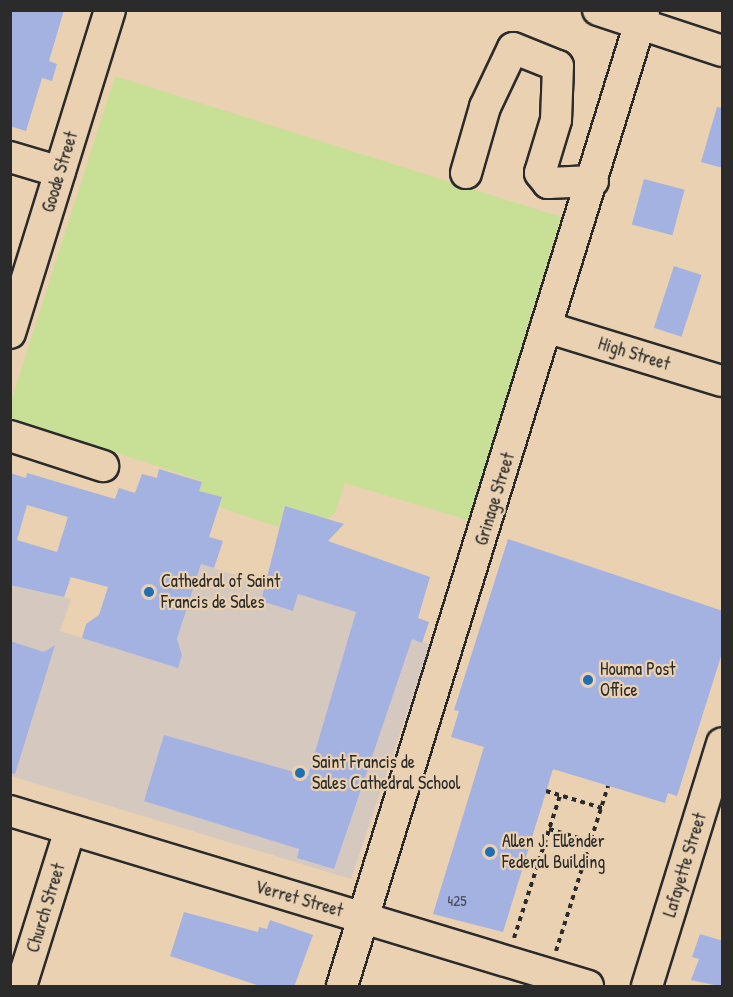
<!DOCTYPE html>
<html>
<head>
<meta charset="utf-8">
<style>
	body { margin:0 }
	#map { position:relative; width:733px; height:997px; overflow:hidden; background:#e9d1b1; font-family:"Patrick Hand",sans-serif }
	div>[style] { position:absolute }
	.built>* { inset:0; background:#d4c8bf }
	.green>* { inset:0; background:#c7e096 }
	.building>* { inset:0; background:#a4b2e1; transform-origin:0 0 }
	.path>* { height:4px; margin-top:-2px; transform-origin:0; background:repeating-linear-gradient(90deg,#2b2b2b 0 4.5px,transparent 0 9px) }
	.roads { filter:drop-shadow(2px 0 #2b2b2b) drop-shadow(-2px 0 #2b2b2b) drop-shadow(0 2px #2b2b2b) drop-shadow(0 -2px #2b2b2b) }
	.minor>* { height:30px; margin:-15px; padding:0 15px; transform-origin:15px; border-radius:15px; background:#e9d1b1 }
	.dots>* { width:16px; height:16px; translate:-50% -50%; box-sizing:border-box; border:3px solid #e9d1b1; border-radius:50% }
	span { translate:-50% -50%; white-space:nowrap; text-align:center; line-height:1.15; -webkit-text-stroke:4.5px #e9d1b1; paint-order:stroke }
	.number-label { font-size:15px; color:#494d58 }
	.number-label span { -webkit-text-stroke-width:0 }
	.street-label { font-size:18px; color:#2b2b2b }
	.poi-label { font-size:18px; color:#2b2b2b }
	.left { translate:0 -50%; text-align:left }
	.frame { position:absolute; inset:0; border:12px solid #2b2b2b; pointer-events:none }
</style>
</head>
<body>
<div id="map">
	<div class="built">
		<i style="clip-path:polygon(201px 564px,266px 585px,261px 601px,293px 611px,298px 594px,356px 612px,351px 630px,370px 626px,430px 644px,351px 879px,11px 776px,10px 585px,71px 599px,60px 631px,173px 666px,179px 664px,182px 655px,175px 646px)"></i>
	</div>
	<div class="green">
		<i style="clip-path:polygon(115px 76px,561px 217px,468px 520px,345px 483px,335px 513px,327px 519px,285px 506px,278px 527px,219px 507px,222px 497px,199px 491px,202px 481px,11px 418px,11px 402px)"></i>
	</div>
	<div class="building">
		<i style="clip-path:polygon(10px 10px,64px 10px,49px 61px,57px 64px,52px 81px,42px 78px,26px 131px,10px 126px)"></i>
		<i style="clip-path:polygon(717px 107px,723px 108px,723px 168px,701px 162px)"></i>
		<i style="left:644px;top:179px;width:42px;height:47px;rotate:15deg"></i>
		<i style="left:674px;top:266px;width:29px;height:65px;rotate:18deg"></i>
		<i style="clip-path:polygon(evenodd,159px 469px,202px 482px,199px 491px,222px 497px,209px 537px,223px 541px,214px 568px,201px 564px,177px 639px,182px 655px,178px 668px,82px 638px,86px 624px,99px 615px,108px 587px,71px 577px,64px 597px,10px 585px,10px 473px,26px 478px,27px 473px,115px 499px,119px 488px,135px 493px,142px 474px,157px 478px,159px 469px,27px 505px,68px 517px,57px 552px,17px 540px,27px 505px)"></i>
		<i style="clip-path:polygon(285px 506px,344px 524px,328px 541px,430px 577px,418px 618px,429px 622px,422px 643px,412px 639px,334px 869px,297px 858px,299px 849px,144px 801px,164px 735px,308px 776px,356px 612px,298px 594px,293px 611px,261px 601px)"></i>
		<i style="clip-path:polygon(508px 539px,723px 611px,723px 650px,677px 796px,668px 793px,665px 803px,553px 769px,503px 932px,433px 914px,484px 747px,451px 737px,459px 711px,454px 710px)"></i>
		<i style="clip-path:polygon(10px 641px,44px 652px,55px 645px,15px 774px,10px 773px)"></i>
		<i style="clip-path:polygon(184px 912px,258px 932px,259px 927px,267px 929px,270px 920px,313px 935px,294px 987px,263px 987px,170px 956px)"></i>
		<i style="clip-path:polygon(700px 934px,723px 941px,723px 987px,691px 980px,699px 959px,692px 957px)"></i>
	</div>
	<div class="path">
		<i style="left:546px;top:791px;width:59px;rotate:16.9deg"></i>
		<i style="left:549px;top:829px;width:44px;rotate:17.2deg"></i>
		<i style="left:514px;top:938px;width:149px;rotate:-72.1deg"></i>
		<i style="left:556px;top:951px;width:173px;rotate:-72.5deg"></i>
	</div>
	<div class="roads">
		<div class="minor">
			<i style="left:598px;top:10px;width:131px;rotate:18.3deg"></i>
			<i style="left:10px;top:157px;width:52px;rotate:16.7deg"></i>
			<i style="left:466px;top:173px;width:69px;rotate:-73.9deg"></i>
			<i style="left:485px;top:107px;width:65px;rotate:-64.6deg"></i>
			<i style="left:513px;top:48px;width:48px;rotate:21.8deg"></i>
			<i style="left:558px;top:66px;width:54px;rotate:92.1deg"></i>
			<i style="left:556px;top:120px;width:55px;rotate:106.8deg"></i>
			<i style="left:540px;top:173px;width:13px;rotate:51deg"></i>
			<i style="left:548px;top:183px;width:45px;rotate:-2.5deg"></i>
			<i style="left:546px;top:327px;width:184px;rotate:17.1deg"></i>
			<i style="left:10px;top:333px;width:338px;rotate:-72.8deg"></i>
			<i style="left:10px;top:436px;width:98px;rotate:17.9deg"></i>
			<i style="left:10px;top:811px;width:604px;rotate:16.84deg"></i>
			<i style="left:21px;top:986px;width:164px;rotate:-72.6deg"></i>
			<i style="left:342px;top:986px;width:1022px;rotate:-72.81deg"></i>
			<i style="left:647px;top:986px;width:254px;rotate:-72.8deg"></i>
		</div>
	</div>
	<div class="dots">
		<i style="left:149px;top:592px;background:#1f6fb2"></i>
		<i style="left:588px;top:680px;background:#1f6fb2"></i>
		<i style="left:300px;top:773px;background:#1f6fb2"></i>
		<i style="left:490px;top:852px;background:#1f6fb2"></i>
	</div>
	<div class="number-label">
		<span style="left:457px;top:901px">425</span>
	</div>
	<div class="street-label">
		<span style="left:60px;top:172px;rotate:-73deg">Goode Street</span>
		<span style="left:634px;top:354px;rotate:17deg">High Street</span>
		<span style="left:495px;top:499px;rotate:-73deg">Grinage Street</span>
		<span style="left:685px;top:865px;rotate:-73deg">Lafayette Street</span>
		<span style="left:299px;top:899px;rotate:16deg">Verret Street</span>
		<span style="left:46px;top:908px;rotate:-73deg">Church Street</span>
	</div>
	<div class="poi-label">
		<span class="left" style="left:161px;top:592px">Cathedral of Saint<br>Francis de Sales</span>
		<span class="left" style="left:600px;top:680px">Houma Post<br>Office</span>
		<span class="left" style="left:312px;top:773px">Saint Francis de<br>Sales Cathedral School</span>
		<span class="left" style="left:502px;top:852px">Allen J. Ellender<br>Federal Building</span>
	</div>
	<div class="frame"></div>
</div>
</body>
</html>
